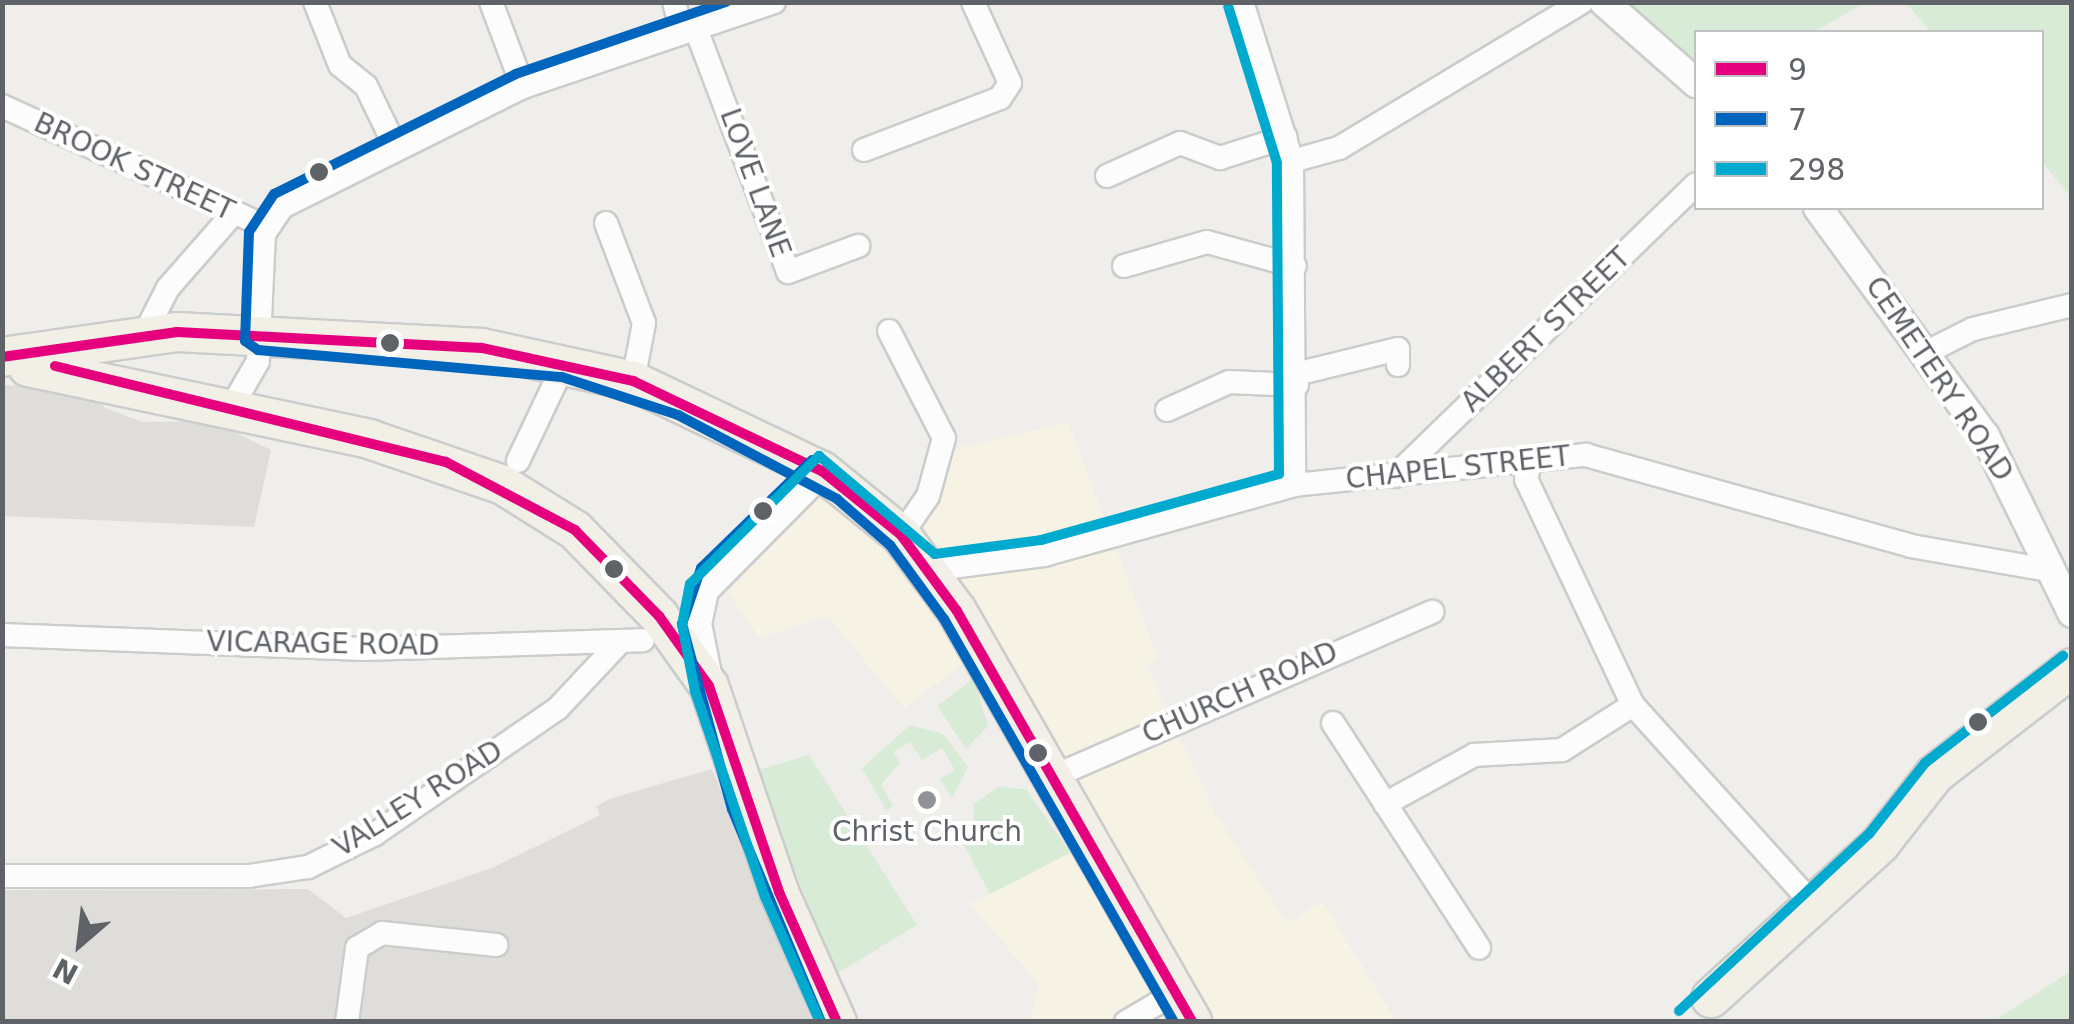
<!DOCTYPE html>
<html>
<head>
<meta charset="utf-8">
<style>
	body { margin:0 }
	#map { position:relative; width:2074px; height:1024px; overflow:hidden; background:#efeeea; font-family:"DejaVu Sans",sans-serif }
	div>[style] { position:absolute }
	.commercial>* { inset:0; background:#f7f3e4 }
	.industrial>* { inset:0; background:#dfddda }
	.green>* { inset:0; background:#d8ebd6 }
	.roads { filter:drop-shadow(2px 0 #cbcccc) drop-shadow(-2px 0 #cbcccc) drop-shadow(0 2px #cbcccc) drop-shadow(0 -2px #cbcccc) }
	.minor>* { height:22px; margin:-11px; padding:0 11px; transform-origin:11px; border-radius:11px; background:#fdfcfc }
	.tertiary>* { height:28px; margin:-14px; padding:0 14px; transform-origin:14px; border-radius:14px; background:#fdfcfc }
	.trunk>* { height:38px; margin:-19px; padding:0 19px; transform-origin:19px; border-radius:19px; background:#f2f0e6 }
	.bus-1>* { height:10px; margin:-5px; padding:0 5px; transform-origin:5px; border-radius:5px; background:#e5007d }
	.bus-2>* { height:10px; margin:-5px; padding:0 5px; transform-origin:5px; border-radius:5px; background:#0065bd }
	.bus-3>* { height:10px; margin:-5px; padding:0 5px; transform-origin:5px; border-radius:5px; background:#00a9ce }
	.dots>* { width:28px; height:28px; translate:-50% -50%; box-sizing:border-box; border:5px solid #fff; border-radius:50% }
	span { translate:-50% -50%; white-space:nowrap; text-align:center; line-height:1.15; -webkit-text-stroke:8px #fff; paint-order:stroke }
	.street-label { font-size:28px; color:#5f6368 }
	.poi-label { font-size:28px; color:#5f6368 }
	.frame { position:absolute; inset:0; border:5px solid #5f6368; pointer-events:none }
	.legend { position:absolute; left:1694px; top:30px; width:350px; height:180px; box-sizing:border-box; background:#fff; border:2px solid #bfc1c3; margin:0; padding:12px 18px; list-style:none; font-size:30px; color:#5f6368 }
	.legend li { display:flex; align-items:center; gap:20px; height:50px }
	.legend b { width:50px; border:2px solid #bfc1c3 }
	.north { position:absolute; left:30px; top:894px; width:100px; height:100px; -webkit-text-stroke:8px #fff; paint-order:stroke; rotate:208deg; font-size:28px; font-weight:700; line-height:40px; text-align:center; color:#5f6368 }
	.north::after { content:''; display:block; margin:auto; width:35px; height:45px; background:#5f6368; clip-path:polygon(50% 0,100% 100%,50% 72%,0 100%) }
</style>
</head>
<body>
<div id="map">
	<div class="commercial">
		<i style="clip-path:polygon(1068px 422px,1158px 659px,1146px 664px,1216px 815px,1287px 923px,1322px 901px,1396px 1021px,1029px 1021px,1040px 985px,970px 904px,1086px 844px,965px 662px,904px 708px,828px 616px,760px 638px,724px 587px,822px 471px,901px 534px,956px 449px)"></i>
	</div>
	<div class="industrial">
		<i style="clip-path:polygon(2px 385px,90px 389px,105px 408px,143px 422px,213px 421px,271px 450px,254px 527px,3px 516px)"></i>
		<i style="clip-path:polygon(712px 769px,822px 1022px,3px 1022px,3px 890px,308px 889px,346px 918px,492px 868px,600px 815px,596px 806px,612px 798px)"></i>
	</div>
	<div class="green">
		<i style="clip-path:polygon(1626px 3px,1865px 3px,1813px 32px,1696px 32px,1696px 63px)"></i>
		<i style="clip-path:polygon(1906px 3px,2071px 3px,2071px 197px,2042px 162px,2042px 32px,1931px 32px)"></i>
		<i style="clip-path:polygon(974px 678px,988px 726px,966px 749px,937px 706px)"></i>
		<i style="clip-path:polygon(910px 725px,943px 734px,968px 767px,952px 798px,940px 779px,955px 770px,942px 748px,922px 760px,910px 742px,893px 752px,900px 763px,881px 785px,893px 806px,886px 810px,862px 768px)"></i>
		<i style="clip-path:polygon(809px 755px,917px 925px,836px 974px,755px 771px)"></i>
		<i style="clip-path:polygon(1000px 786px,1027px 790px,1070px 853px,990px 894px,962px 841px,974px 834px,973px 804px)"></i>
		<i style="clip-path:polygon(2071px 971px,2071px 1021px,1994px 1021px)"></i>
	</div>
	<div class="roads">
		<div class="minor">
			<i style="left:315px;top:2px;width:68px;rotate:68.4deg"></i>
			<i style="left:340px;top:65px;width:33px;rotate:39deg"></i>
			<i style="left:366px;top:86px;width:64px;rotate:64.2deg"></i>
			<i style="left:491px;top:2px;width:91px;rotate:69.4deg"></i>
			<i style="left:674px;top:2px;width:27px;rotate:75deg"></i>
			<i style="left:1242px;top:2px;width:167px;rotate:72.5deg"></i>
			<i style="left:1292px;top:161px;width:324px;rotate:89.6deg"></i>
			<i style="left:694px;top:24px;width:265px;rotate:69.2deg"></i>
			<i style="left:788px;top:272px;width:75px;rotate:-20.4deg"></i>
			<i style="left:2px;top:106px;width:290px;rotate:24.6deg"></i>
			<i style="left:864px;top:150px;width:146px;rotate:-20.9deg"></i>
			<i style="left:1000px;top:98px;width:18px;rotate:-56deg"></i>
			<i style="left:1010px;top:83px;width:89px;rotate:-114.6deg"></i>
			<i style="left:1292px;top:161px;width:49px;rotate:-15.5deg"></i>
			<i style="left:1339px;top:148px;width:283px;rotate:-31deg"></i>
			<i style="left:1107px;top:176px;width:80px;rotate:-24.3deg"></i>
			<i style="left:1180px;top:143px;width:43px;rotate:20.6deg"></i>
			<i style="left:1220px;top:158px;width:69px;rotate:-17.7deg"></i>
			<i style="left:606px;top:223px;width:107px;rotate:69.2deg"></i>
			<i style="left:644px;top:323px;width:59px;rotate:100.7deg"></i>
			<i style="left:1124px;top:266px;width:86px;rotate:-16.1deg"></i>
			<i style="left:1207px;top:242px;width:91px;rotate:15.3deg"></i>
			<i style="left:889px;top:331px;width:120px;rotate:62.8deg"></i>
			<i style="left:944px;top:438px;width:60px;rotate:105.4deg"></i>
			<i style="left:928px;top:496px;width:47px;rotate:124.7deg"></i>
			<i style="left:145px;top:333px;width:51px;rotate:-62.9deg"></i>
			<i style="left:168px;top:288px;width:97px;rotate:-48.8deg"></i>
			<i style="left:1927px;top:352px;width:51px;rotate:-26.6deg"></i>
			<i style="left:1973px;top:329px;width:102px;rotate:-13.6deg"></i>
			<i style="left:1296px;top:374px;width:105px;rotate:-13.8deg"></i>
			<i style="left:1398px;top:349px;width:16px;rotate:90deg"></i>
			<i style="left:231px;top:408px;width:54px;rotate:-60.1deg"></i>
			<i style="left:258px;top:361px;width:127px;rotate:-87.3deg"></i>
			<i style="left:264px;top:234px;width:32px;rotate:-56deg"></i>
			<i style="left:282px;top:207px;width:269px;rotate:-26.5deg"></i>
			<i style="left:523px;top:87px;width:265px;rotate:-18.7deg"></i>
			<i style="left:1167px;top:410px;width:68px;rotate:-24.3deg"></i>
			<i style="left:1229px;top:382px;width:68px;rotate:2.5deg"></i>
			<i style="left:518px;top:461px;width:110px;rotate:-64.6deg"></i>
			<i style="left:1530px;top:464px;width:16px;rotate:105deg"></i>
			<i style="left:1526px;top:479px;width:250px;rotate:64.7deg"></i>
			<i style="left:1633px;top:705px;width:253px;rotate:47.9deg"></i>
			<i style="left:1803px;top:893px;width:22px;rotate:74deg"></i>
			<i style="left:1395px;top:476px;width:419px;rotate:-44.1deg"></i>
			<i style="left:930px;top:570px;width:115px;rotate:-7.5deg"></i>
			<i style="left:1044px;top:555px;width:260px;rotate:-15.6deg"></i>
			<i style="left:1294px;top:485px;width:294px;rotate:-5.9deg"></i>
			<i style="left:1586px;top:455px;width:337px;rotate:15.6deg"></i>
			<i style="left:1911px;top:546px;width:140px;rotate:9.9deg"></i>
			<i style="left:2px;top:635px;width:362px;rotate:2.2deg"></i>
			<i style="left:364px;top:649px;width:279px;rotate:-1.8deg"></i>
			<i style="left:1333px;top:723px;width:268px;rotate:57deg"></i>
			<i style="left:1050px;top:778px;width:417px;rotate:-23.5deg"></i>
			<i style="left:1385px;top:804px;width:102px;rotate:-28.8deg"></i>
			<i style="left:1474px;top:755px;width:88px;rotate:-3.3deg"></i>
			<i style="left:1562px;top:750px;width:84px;rotate:-32.4deg"></i>
			<i style="left:2px;top:876px;width:247px"></i>
			<i style="left:249px;top:876px;width:60px;rotate:-8.7deg"></i>
			<i style="left:308px;top:867px;width:75px;rotate:-26.2deg"></i>
			<i style="left:375px;top:834px;width:222px;rotate:-34.5deg"></i>
			<i style="left:558px;top:708px;width:88px;rotate:-46.8deg"></i>
			<i style="left:347px;top:1022px;width:75px;rotate:-82.3deg"></i>
			<i style="left:357px;top:948px;width:29px;rotate:-31deg"></i>
			<i style="left:382px;top:933px;width:115px;rotate:6deg"></i>
			<i style="left:1126px;top:1022px;width:57px;rotate:-30.6deg"></i>
		</div>
		<div class="tertiary">
			<i style="left:1604px;top:2px;width:123px;rotate:41.4deg"></i>
			<i style="left:1818px;top:208px;width:283px;rotate:53.8deg"></i>
			<i style="left:1985px;top:436px;width:197px;rotate:63.8deg"></i>
			<i style="left:708px;top:679px;width:56px;rotate:-101.3deg"></i>
			<i style="left:697px;top:624px;width:35px;rotate:-78deg"></i>
			<i style="left:704px;top:590px;width:168px;rotate:-45.2deg"></i>
		</div>
		<div class="trunk">
			<i style="left:2px;top:357px;width:177px;rotate:-8.1deg"></i>
			<i style="left:177px;top:332px;width:305px;rotate:3deg"></i>
			<i style="left:482px;top:348px;width:155px;rotate:12.3deg"></i>
			<i style="left:633px;top:381px;width:209px;rotate:25.5deg"></i>
			<i style="left:822px;top:471px;width:102px;rotate:39deg"></i>
			<i style="left:901px;top:535px;width:94px;rotate:53.6deg"></i>
			<i style="left:957px;top:611px;width:473px;rotate:60.2deg"></i>
			<i style="left:28px;top:367px;width:349px;rotate:11.9deg"></i>
			<i style="left:369px;top:439px;width:142px;rotate:18.9deg"></i>
			<i style="left:503px;top:485px;width:85px;rotate:32deg"></i>
			<i style="left:575px;top:530px;width:120px;rotate:45.7deg"></i>
			<i style="left:659px;top:616px;width:86px;rotate:54.5deg"></i>
			<i style="left:709px;top:686px;width:218px;rotate:71.2deg"></i>
			<i style="left:779px;top:892px;width:142px;rotate:66deg"></i>
			<i style="left:1711px;top:998px;width:229px;rotate:-42.3deg"></i>
			<i style="left:1880px;top:844px;width:89px;rotate:-51.8deg"></i>
			<i style="left:1935px;top:774px;width:173px;rotate:-37.7deg"></i>
		</div>
	</div>
	<div class="bus-1">
		<i style="left:2px;top:357px;width:177px;rotate:-8.1deg"></i>
		<i style="left:177px;top:332px;width:305px;rotate:3deg"></i>
		<i style="left:482px;top:348px;width:155px;rotate:12.3deg"></i>
		<i style="left:633px;top:381px;width:209px;rotate:25.5deg"></i>
		<i style="left:822px;top:471px;width:102px;rotate:39deg"></i>
		<i style="left:901px;top:535px;width:94px;rotate:53.6deg"></i>
		<i style="left:957px;top:611px;width:473px;rotate:60.2deg"></i>
		<i style="left:55px;top:366px;width:403px;rotate:13.8deg"></i>
		<i style="left:446px;top:462px;width:146px;rotate:27.8deg"></i>
		<i style="left:575px;top:530px;width:120px;rotate:45.7deg"></i>
		<i style="left:659px;top:616px;width:86px;rotate:54.5deg"></i>
		<i style="left:709px;top:686px;width:218px;rotate:71.2deg"></i>
		<i style="left:779px;top:892px;width:142px;rotate:66deg"></i>
	</div>
	<div class="bus-2">
		<i style="left:726px;top:2px;width:222px;rotate:161.1deg"></i>
		<i style="left:516px;top:74px;width:270px;rotate:153.6deg"></i>
		<i style="left:274px;top:194px;width:45px;rotate:123.3deg"></i>
		<i style="left:249px;top:232px;width:109px;rotate:92.1deg"></i>
		<i style="left:245px;top:341px;width:16px;rotate:35deg"></i>
		<i style="left:258px;top:350px;width:305px;rotate:5.1deg"></i>
		<i style="left:562px;top:377px;width:122px;rotate:18.1deg"></i>
		<i style="left:678px;top:415px;width:180px;rotate:27.8deg"></i>
		<i style="left:837px;top:499px;width:70px;rotate:41deg"></i>
		<i style="left:890px;top:545px;width:92px;rotate:53.9deg"></i>
		<i style="left:944px;top:619px;width:464px;rotate:60.3deg"></i>
		<i style="left:812px;top:460px;width:155px;rotate:135.8deg"></i>
		<i style="left:701px;top:568px;width:59px;rotate:108.7deg"></i>
		<i style="left:682px;top:624px;width:192px;rotate:74.9deg"></i>
		<i style="left:732px;top:809px;width:231px;rotate:67.3deg"></i>
	</div>
	<div class="bus-3">
		<i style="left:1679px;top:1011px;width:260px;rotate:-43deg"></i>
		<i style="left:1869px;top:834px;width:90px;rotate:-51.7deg"></i>
		<i style="left:1925px;top:763px;width:175px;rotate:-37.8deg"></i>
		<i style="left:820px;top:1022px;width:137px;rotate:-113.7deg"></i>
		<i style="left:765px;top:897px;width:218px;rotate:-108.8deg"></i>
		<i style="left:695px;top:691px;width:67px;rotate:-101.1deg"></i>
		<i style="left:682px;top:625px;width:42px;rotate:-79deg"></i>
		<i style="left:690px;top:584px;width:182px;rotate:-44.8deg"></i>
		<i style="left:819px;top:456px;width:152px;rotate:40.2deg"></i>
		<i style="left:935px;top:554px;width:107px;rotate:-7.5deg"></i>
		<i style="left:1041px;top:540px;width:247px;rotate:-15.5deg"></i>
		<i style="left:1279px;top:474px;width:311px;rotate:-90.4deg"></i>
		<i style="left:1277px;top:163px;width:164px;rotate:-107.3deg"></i>
	</div>
	<div class="dots">
		<i style="left:319px;top:172px;background:#5f6368"></i>
		<i style="left:390px;top:343px;background:#5f6368"></i>
		<i style="left:763px;top:511px;background:#5f6368"></i>
		<i style="left:614px;top:569px;background:#5f6368"></i>
		<i style="left:1978px;top:722px;background:#5f6368"></i>
		<i style="left:1038px;top:753px;background:#5f6368"></i>
		<i style="left:927px;top:800px;background:#919496"></i>
	</div>
	<div class="street-label">
		<span style="left:134px;top:167px;rotate:25deg">BROOK STREET</span>
		<span style="left:755px;top:183px;rotate:70deg">LOVE LANE</span>
		<span style="left:1546px;top:330px;rotate:-44deg">ALBERT STREET</span>
		<span style="left:1939px;top:379px;rotate:56deg">CEMETERY ROAD</span>
		<span style="left:1458px;top:468px;rotate:-6deg">CHAPEL STREET</span>
		<span style="left:323px;top:644px;rotate:1deg">VICARAGE ROAD</span>
		<span style="left:1240px;top:693px;rotate:-24deg">CHURCH ROAD</span>
		<span style="left:418px;top:799px;rotate:-32deg">VALLEY ROAD</span>
	</div>
	<div class="poi-label">
		<span style="left:927px;top:832px">Christ Church</span>
	</div>
	<div class="frame"></div>
	<ul class="legend">
	<li><b style="height:12px;background:#e5007d"></b>9</li>
	<li><b style="height:12px;background:#0065bd"></b>7</li>
	<li><b style="height:12px;background:#00a9ce"></b>298</li>
	</ul>
	<div class="north">N</div>
</div>
</body>
</html>
